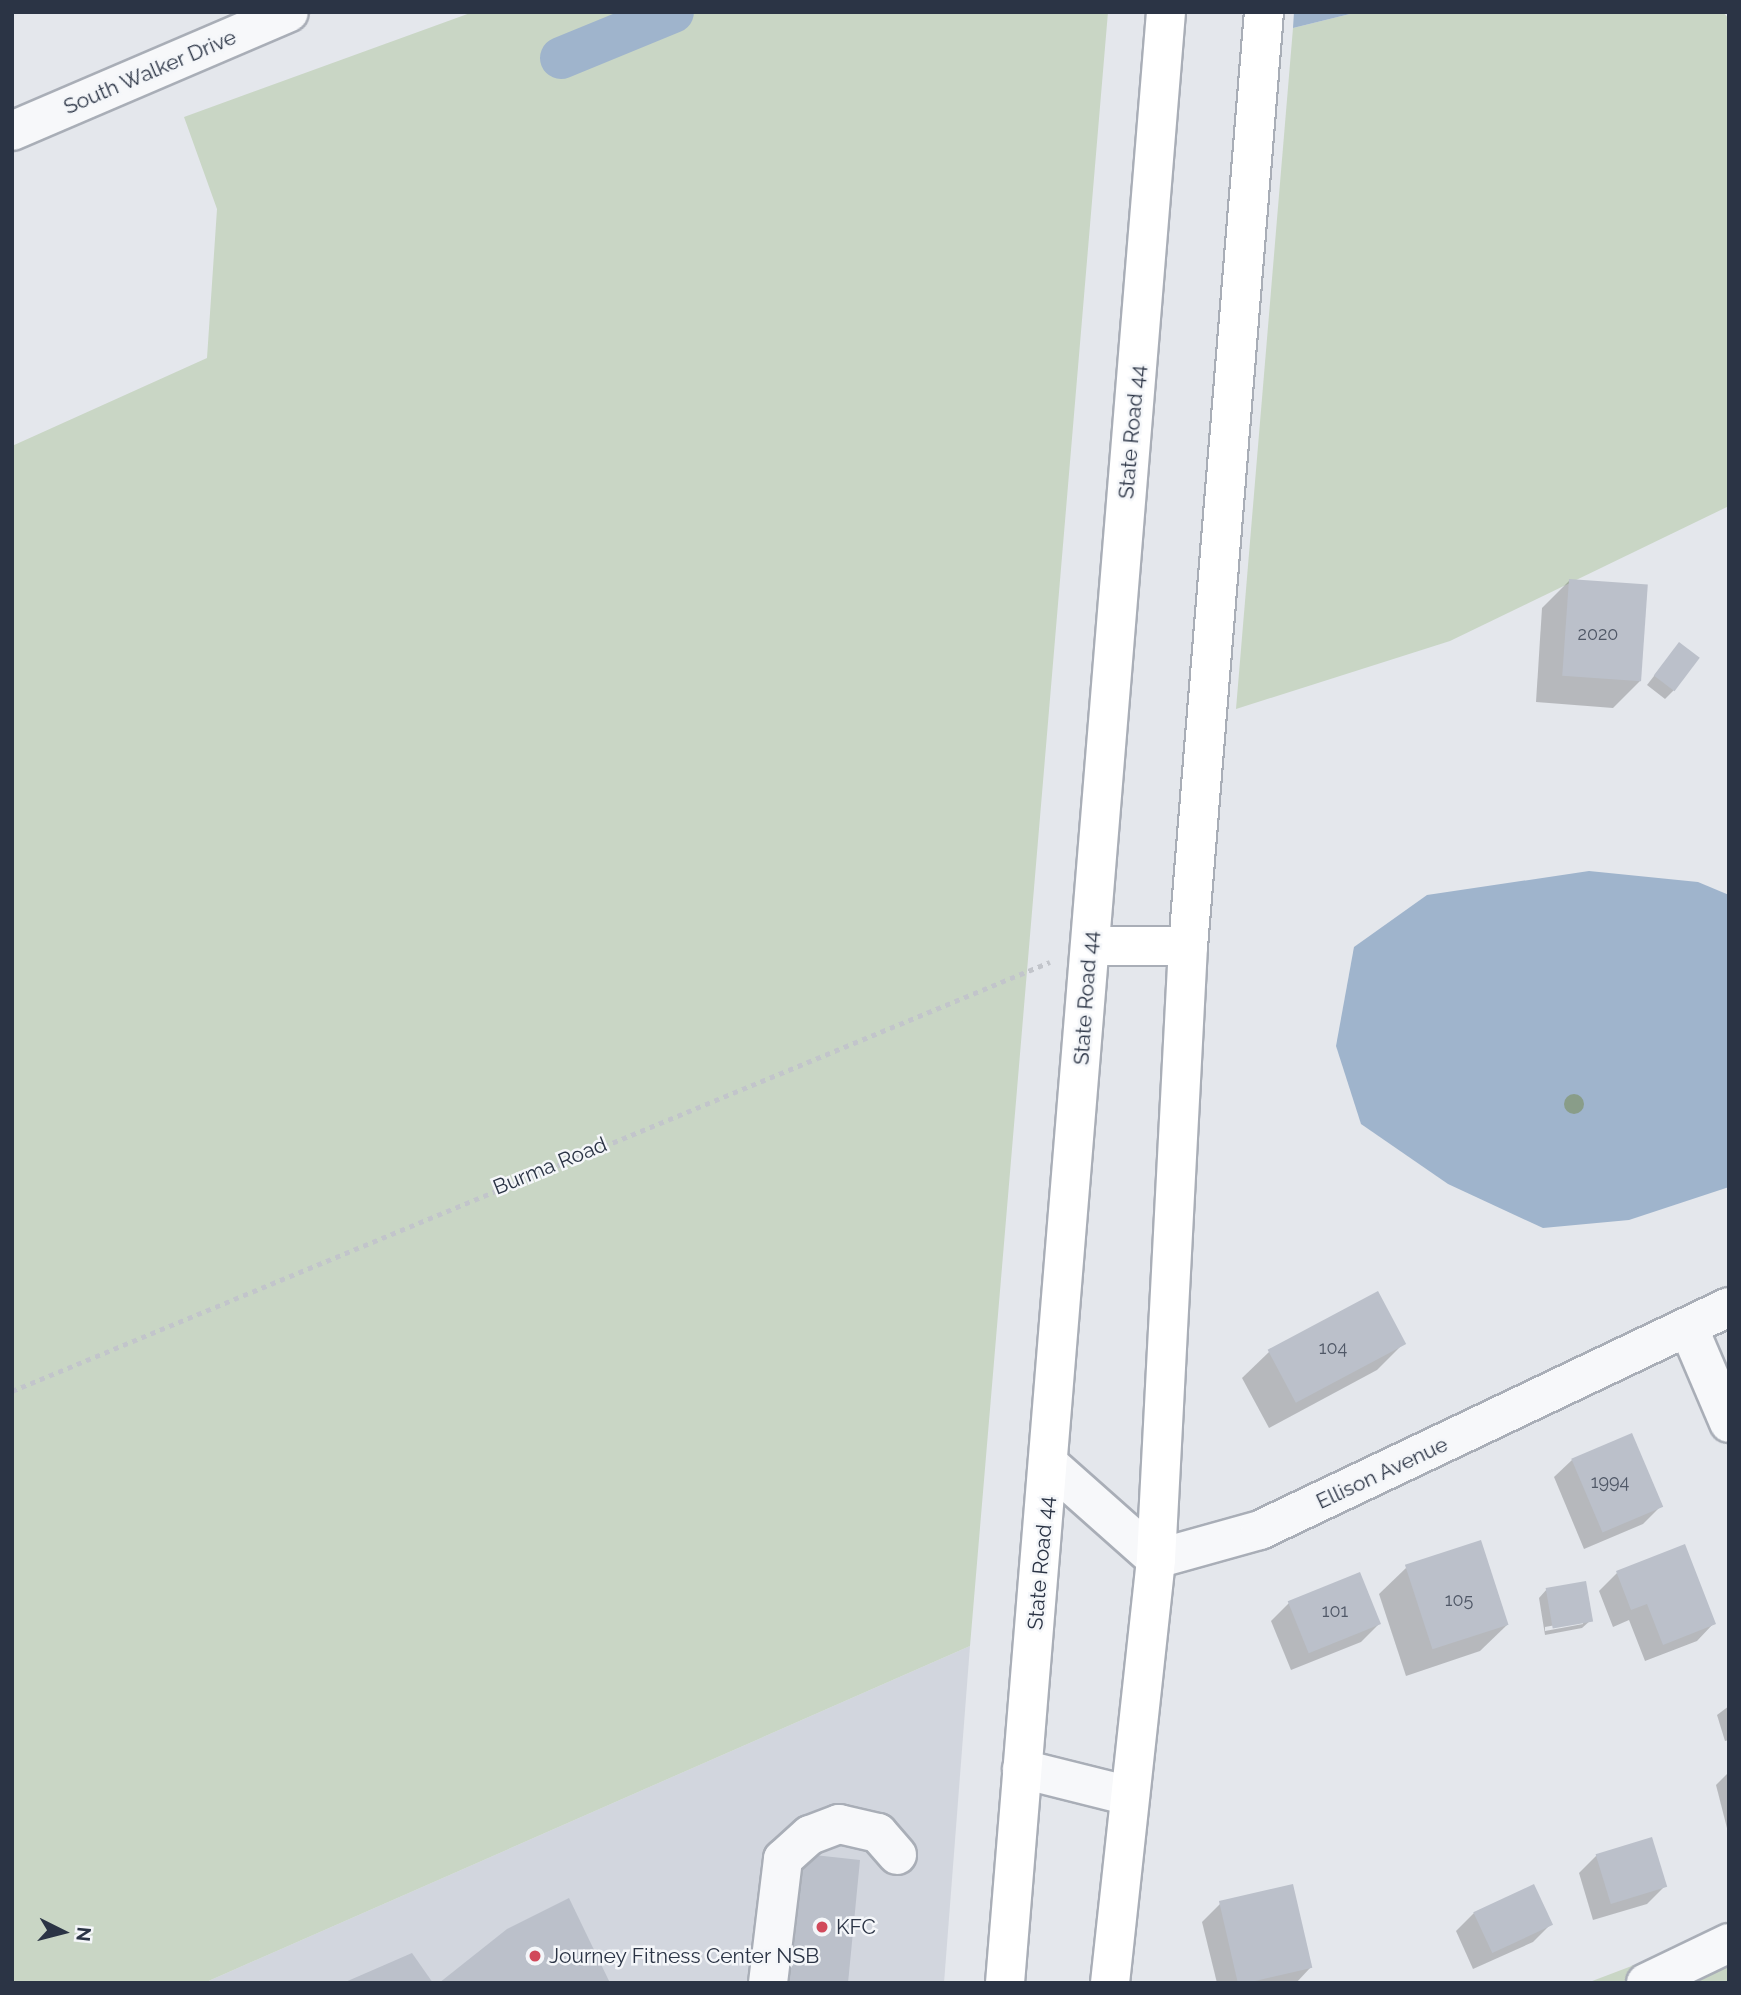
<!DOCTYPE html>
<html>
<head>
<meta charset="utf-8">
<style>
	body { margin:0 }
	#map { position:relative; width:1741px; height:1995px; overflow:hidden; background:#e4e7ec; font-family:Raleway,sans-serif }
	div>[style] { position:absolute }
	.built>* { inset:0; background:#d2d6de }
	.green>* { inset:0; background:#c9d6c5 }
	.water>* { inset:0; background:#9fb4cc }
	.shadow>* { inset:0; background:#0003 }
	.canal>* { height:42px; margin:-21px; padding:0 21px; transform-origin:21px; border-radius:21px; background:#9fb4cc }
	.building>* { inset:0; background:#bbc0ca; transform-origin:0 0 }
	.path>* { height:4.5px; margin-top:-2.25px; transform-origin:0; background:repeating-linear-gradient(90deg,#c2c5cb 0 5px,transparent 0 10px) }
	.roads { filter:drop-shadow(2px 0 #a9aeb7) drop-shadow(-2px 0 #a9aeb7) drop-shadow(0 2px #a9aeb7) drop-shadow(0 -2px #a9aeb7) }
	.minor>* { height:38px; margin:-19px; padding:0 19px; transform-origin:19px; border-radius:19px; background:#f7f8fa }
	.major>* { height:38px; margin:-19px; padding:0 19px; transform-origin:19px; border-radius:19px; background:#fff }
	.trees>* { width:20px; height:20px; margin:-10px; border-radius:50%; background:#899d89 }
	.dots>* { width:19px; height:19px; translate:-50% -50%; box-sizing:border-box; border:4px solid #f4f6f9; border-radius:50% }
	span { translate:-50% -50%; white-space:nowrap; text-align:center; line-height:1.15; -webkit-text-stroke:5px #f4f6f9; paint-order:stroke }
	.number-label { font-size:18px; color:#4f5766 }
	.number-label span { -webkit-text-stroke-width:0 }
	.street-label { font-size:21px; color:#2b3445 }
	.poi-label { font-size:21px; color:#2b3445 }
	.left { translate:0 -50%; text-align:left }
	.frame { position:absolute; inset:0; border:14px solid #2b3445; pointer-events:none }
	.north { position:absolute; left:28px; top:1897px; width:70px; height:70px; -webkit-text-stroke:5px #f4f6f9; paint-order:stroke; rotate:96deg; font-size:19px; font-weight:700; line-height:28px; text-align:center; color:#2b3445 }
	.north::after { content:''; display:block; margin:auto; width:24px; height:32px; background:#2b3445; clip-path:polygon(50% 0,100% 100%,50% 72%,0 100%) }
</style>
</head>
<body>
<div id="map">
	<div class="built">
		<i style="clip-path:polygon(970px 1646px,944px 1983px,204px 1983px)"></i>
	</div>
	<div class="green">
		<i style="clip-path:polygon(473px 12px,1108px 12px,970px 1646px,204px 1983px,12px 1983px,12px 446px,207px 358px,217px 209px,184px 117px)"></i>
		<i style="clip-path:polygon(1358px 12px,1723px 12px,1729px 19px,1729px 506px,1450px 641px,1236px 709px,1293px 28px)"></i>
		<i style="clip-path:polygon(1729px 1929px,1729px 1983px,1587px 1983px)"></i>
	</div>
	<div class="water">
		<i style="clip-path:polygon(1294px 12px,1358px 12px,1293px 28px)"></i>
		<i style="clip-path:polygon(1589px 871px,1698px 882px,1729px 895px,1729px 1187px,1629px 1220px,1543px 1228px,1448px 1184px,1361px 1124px,1336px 1046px,1354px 947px,1427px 895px)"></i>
	</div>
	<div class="shadow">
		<i style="clip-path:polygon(1569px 581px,1640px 681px,1613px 708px,1536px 702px,1542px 608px)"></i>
		<i style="clip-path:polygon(1679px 644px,1674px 690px,1665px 699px,1647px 685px)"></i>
		<i style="clip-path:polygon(1377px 1293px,1404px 1343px,1377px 1370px,1269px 1428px,1242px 1378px,1269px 1352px)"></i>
		<i style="clip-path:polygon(1572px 1460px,1661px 1506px,1643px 1524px,1584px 1549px,1554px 1477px)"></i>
		<i style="clip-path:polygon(1406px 1568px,1507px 1625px,1480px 1651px,1406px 1676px,1379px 1594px)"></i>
		<i style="clip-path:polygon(1617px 1573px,1714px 1623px,1697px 1641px,1645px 1661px,1629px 1620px,1613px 1627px,1599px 1591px)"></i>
		<i style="clip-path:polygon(evenodd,1547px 1589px,1591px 1620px,1582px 1628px,1545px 1635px,1539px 1598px,1547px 1589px,1583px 1620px,1583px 1624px,1545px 1631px,1545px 1627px,1583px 1620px)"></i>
		<i style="clip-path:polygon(1289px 1603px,1379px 1624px,1361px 1642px,1291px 1670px,1271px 1621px)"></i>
		<i style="clip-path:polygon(1729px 1706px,1729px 1740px,1725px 1741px,1717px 1715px)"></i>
		<i style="clip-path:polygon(1729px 1772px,1729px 1836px,1716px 1785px)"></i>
		<i style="clip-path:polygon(1597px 1855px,1665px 1886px,1647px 1904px,1593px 1920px,1579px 1873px)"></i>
		<i style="clip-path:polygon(1220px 1904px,1311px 1967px,1296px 1983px,1217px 1983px,1202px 1922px)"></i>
		<i style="clip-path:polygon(1474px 1913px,1551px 1924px,1533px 1942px,1473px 1969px,1456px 1931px)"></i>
	</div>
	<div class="canal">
		<i style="left:561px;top:58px;width:121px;rotate:-22.3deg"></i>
	</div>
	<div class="building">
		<i style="left:1569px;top:579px;width:79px;height:97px;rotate:4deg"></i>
		<i style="left:1679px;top:642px;width:26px;height:42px;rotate:37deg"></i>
		<i style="left:1378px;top:1291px;width:60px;height:125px;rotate:62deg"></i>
		<i style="left:1632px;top:1433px;width:80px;height:66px;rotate:67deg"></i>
		<i style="left:1481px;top:1540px;width:89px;height:80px;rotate:72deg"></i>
		<i style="clip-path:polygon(1685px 1544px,1716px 1624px,1663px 1645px,1647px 1604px,1631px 1610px,1616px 1571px)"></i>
		<i style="left:1360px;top:1572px;width:56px;height:78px;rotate:68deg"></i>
		<i style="left:1586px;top:1581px;width:41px;height:41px;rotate:80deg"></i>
		<i style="left:1652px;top:1837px;width:52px;height:59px;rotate:73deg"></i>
		<i style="clip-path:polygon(805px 1854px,860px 1860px,848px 1983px,785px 1983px,796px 1872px)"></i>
		<i style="left:1293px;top:1884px;width:86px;height:76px;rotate:77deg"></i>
		<i style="left:1534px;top:1884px;width:45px;height:67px;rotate:65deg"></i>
		<i style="clip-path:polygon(569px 1898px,610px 1983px,439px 1983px,507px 1929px)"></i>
		<i style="clip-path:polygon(412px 1953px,433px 1983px,343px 1983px)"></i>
	</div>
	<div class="path">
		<i style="left:12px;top:1391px;width:1123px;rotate:-22.46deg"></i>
	</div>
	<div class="roads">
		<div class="minor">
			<i style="left:12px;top:131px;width:301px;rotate:-23.2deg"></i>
			<i style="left:1689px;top:1329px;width:102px;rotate:66.9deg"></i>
			<i style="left:1050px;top:1465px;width:142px;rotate:41.6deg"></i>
			<i style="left:1156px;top:1559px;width:108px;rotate:-15.6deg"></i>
			<i style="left:1260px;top:1530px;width:519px;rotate:-25.43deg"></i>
			<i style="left:1022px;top:1769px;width:111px;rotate:14deg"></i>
			<i style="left:768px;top:1983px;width:125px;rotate:-83.1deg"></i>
			<i style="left:783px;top:1859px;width:36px;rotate:-42deg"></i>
			<i style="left:810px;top:1835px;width:31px;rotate:-21deg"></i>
			<i style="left:839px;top:1824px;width:40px;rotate:13deg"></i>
			<i style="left:878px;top:1833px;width:29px;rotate:49deg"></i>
			<i style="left:1646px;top:1983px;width:92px;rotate:-25.7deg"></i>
		</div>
		<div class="major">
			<i style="left:1090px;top:946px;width:98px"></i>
			<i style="left:1005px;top:1983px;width:1978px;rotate:-85.33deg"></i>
			<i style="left:1110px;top:1983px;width:426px;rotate:-83.8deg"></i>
			<i style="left:1156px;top:1559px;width:614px;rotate:-87.01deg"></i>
			<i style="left:1188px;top:946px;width:937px;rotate:-85.35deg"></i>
		</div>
	</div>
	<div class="trees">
		<i style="left:1574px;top:1104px"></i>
	</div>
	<div class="dots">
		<i style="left:822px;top:1927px;background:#d1495b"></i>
		<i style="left:535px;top:1956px;background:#d1495b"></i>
	</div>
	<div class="number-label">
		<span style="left:1598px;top:634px">2020</span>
		<span style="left:1333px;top:1348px">104</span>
		<span style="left:1610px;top:1482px">1994</span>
		<span style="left:1459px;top:1600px">105</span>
		<span style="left:1335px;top:1611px">101</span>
	</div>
	<div class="street-label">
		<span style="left:150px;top:72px;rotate:-23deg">South Walker Drive</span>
		<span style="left:1132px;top:432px;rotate:-85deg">State Road 44</span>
		<span style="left:1086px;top:998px;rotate:-86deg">State Road 44</span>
		<span style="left:550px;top:1166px;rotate:-22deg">Burma Road</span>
		<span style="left:1382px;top:1473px;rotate:-25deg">Ellison Avenue</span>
		<span style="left:1041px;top:1563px;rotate:-85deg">State Road 44</span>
	</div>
	<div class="poi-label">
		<span class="left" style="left:836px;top:1927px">KFC</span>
		<span class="left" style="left:549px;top:1956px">Journey Fitness Center NSB</span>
	</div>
	<div class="frame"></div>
	<div class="north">N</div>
</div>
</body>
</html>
